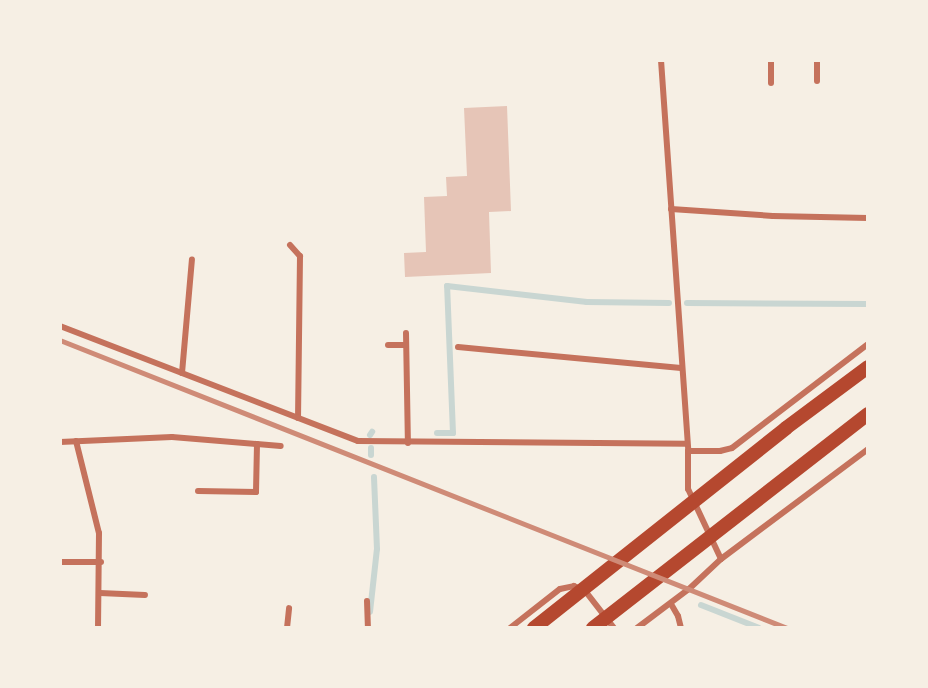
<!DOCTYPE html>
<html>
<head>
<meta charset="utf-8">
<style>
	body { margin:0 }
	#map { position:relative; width:928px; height:688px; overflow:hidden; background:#f6efe4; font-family:"Titillium Web",sans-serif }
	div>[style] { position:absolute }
	.stream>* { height:6px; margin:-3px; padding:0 3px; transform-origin:3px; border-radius:3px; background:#c9d6d2 }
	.building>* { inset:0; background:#e6c5b7 }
	.minor>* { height:6px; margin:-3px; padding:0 3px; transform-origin:3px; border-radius:3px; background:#c5725c }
	.trunk>* { height:14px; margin:-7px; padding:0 7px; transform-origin:7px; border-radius:7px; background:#b5482f }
	.rail>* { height:4.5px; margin:-2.25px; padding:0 2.25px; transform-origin:2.25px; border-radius:2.25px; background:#cf8b77 }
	span { translate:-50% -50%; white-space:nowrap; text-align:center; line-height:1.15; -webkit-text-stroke:4.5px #f6efe4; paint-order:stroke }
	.frame { position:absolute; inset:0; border:62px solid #f6efe4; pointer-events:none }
</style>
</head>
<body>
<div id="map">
	<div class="stream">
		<i style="left:687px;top:303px;width:181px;rotate:0.3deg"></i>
		<i style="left:437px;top:433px;width:16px"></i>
		<i style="left:453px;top:433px;width:147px;rotate:-92.3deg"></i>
		<i style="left:447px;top:286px;width:141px;rotate:6.5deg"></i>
		<i style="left:587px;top:302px;width:82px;rotate:0.7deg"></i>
		<i style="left:370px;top:435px;width:4px;rotate:-56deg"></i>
		<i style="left:371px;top:448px;width:7px;rotate:90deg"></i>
		<i style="left:701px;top:605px;width:62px;rotate:21.6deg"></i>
		<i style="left:370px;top:612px;width:63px;rotate:-83.7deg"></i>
		<i style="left:377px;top:549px;width:72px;rotate:-92.4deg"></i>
	</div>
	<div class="building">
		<i style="clip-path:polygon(507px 106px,511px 211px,489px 212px,491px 273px,405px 277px,404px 253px,426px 252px,424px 197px,447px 196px,446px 177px,467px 176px,464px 108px)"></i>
	</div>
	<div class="minor">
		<i style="left:661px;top:60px;width:392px;rotate:86deg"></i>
		<i style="left:771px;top:60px;width:23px;rotate:90deg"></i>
		<i style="left:817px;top:60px;width:21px;rotate:90deg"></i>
		<i style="left:671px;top:209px;width:102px;rotate:3.9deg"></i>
		<i style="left:773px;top:216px;width:95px;rotate:1.2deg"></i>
		<i style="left:290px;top:245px;width:15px;rotate:48deg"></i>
		<i style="left:300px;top:256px;width:162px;rotate:90.7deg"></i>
		<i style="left:60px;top:326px;width:319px;rotate:21.1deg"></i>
		<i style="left:358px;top:441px;width:329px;rotate:0.5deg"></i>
		<i style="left:406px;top:333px;width:110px;rotate:89deg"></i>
		<i style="left:388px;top:345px;width:18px"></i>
		<i style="left:458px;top:347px;width:224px;rotate:5.4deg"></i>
		<i style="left:182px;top:373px;width:114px;rotate:-85deg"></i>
		<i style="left:76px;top:441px;width:95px;rotate:76deg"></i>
		<i style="left:99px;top:533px;width:95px;rotate:90.6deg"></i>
		<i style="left:60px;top:442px;width:112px;rotate:-2.6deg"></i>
		<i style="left:172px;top:437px;width:109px;rotate:4.7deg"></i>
		<i style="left:198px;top:491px;width:58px;rotate:1deg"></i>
		<i style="left:256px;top:492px;width:48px;rotate:-88.8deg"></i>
		<i style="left:721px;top:559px;width:77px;rotate:-115.2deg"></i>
		<i style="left:688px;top:489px;width:38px;rotate:-90deg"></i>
		<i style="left:688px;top:451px;width:32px"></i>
		<i style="left:720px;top:451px;width:12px;rotate:-14deg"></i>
		<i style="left:732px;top:448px;width:171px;rotate:-37.4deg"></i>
		<i style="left:60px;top:562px;width:41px"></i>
		<i style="left:100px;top:593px;width:45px;rotate:2.5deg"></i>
		<i style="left:367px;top:601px;width:27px;rotate:88deg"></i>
		<i style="left:671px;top:604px;width:14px;rotate:60deg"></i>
		<i style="left:678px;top:616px;width:12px;rotate:76deg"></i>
		<i style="left:287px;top:628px;width:20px;rotate:-84deg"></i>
		<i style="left:510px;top:628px;width:63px;rotate:-38deg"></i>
		<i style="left:560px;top:589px;width:14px;rotate:-12deg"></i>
		<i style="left:574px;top:586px;width:13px;rotate:27deg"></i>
		<i style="left:586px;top:592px;width:46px;rotate:52.1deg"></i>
		<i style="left:637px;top:628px;width:65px;rotate:-36.9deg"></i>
		<i style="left:689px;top:589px;width:44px;rotate:-43.2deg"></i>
		<i style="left:721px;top:559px;width:184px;rotate:-36.8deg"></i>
	</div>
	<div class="trunk">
		<i style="left:534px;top:628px;width:322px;rotate:-38.4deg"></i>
		<i style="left:786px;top:428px;width:102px;rotate:-36.6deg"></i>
		<i style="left:593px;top:628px;width:348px;rotate:-37.9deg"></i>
	</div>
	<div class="rail">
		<i style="left:60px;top:340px;width:782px;rotate:21.61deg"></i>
	</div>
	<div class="frame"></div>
</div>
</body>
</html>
